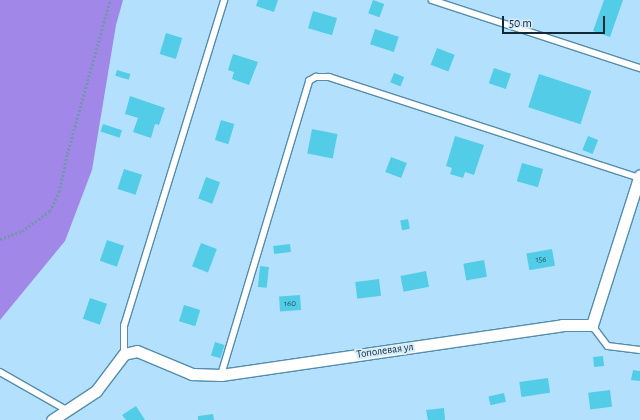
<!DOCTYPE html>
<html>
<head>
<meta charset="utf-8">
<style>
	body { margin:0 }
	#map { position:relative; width:640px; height:420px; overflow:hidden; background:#b3e1fd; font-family:"Alegreya Sans",sans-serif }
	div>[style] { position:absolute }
	.forest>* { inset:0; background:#a087e8 }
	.building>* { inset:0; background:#53cde7; transform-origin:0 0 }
	.path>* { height:2.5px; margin-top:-1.25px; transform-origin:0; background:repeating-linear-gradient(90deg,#7297ad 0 2px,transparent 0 4px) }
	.roads { filter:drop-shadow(1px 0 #548dad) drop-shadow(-1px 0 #548dad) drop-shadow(0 1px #548dad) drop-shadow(0 -1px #548dad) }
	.lane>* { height:5.5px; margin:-2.75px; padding:0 2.75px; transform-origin:2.75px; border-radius:2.75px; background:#fff }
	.street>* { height:11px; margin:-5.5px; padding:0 5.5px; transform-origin:5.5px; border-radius:5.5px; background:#fff }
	span { translate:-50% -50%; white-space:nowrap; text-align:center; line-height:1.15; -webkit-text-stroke:4px #d4ebf9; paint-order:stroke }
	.number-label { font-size:9px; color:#225262 }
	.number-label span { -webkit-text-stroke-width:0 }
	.street-label { font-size:11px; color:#112936 }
	.scale { position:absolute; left:502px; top:16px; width:103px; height:18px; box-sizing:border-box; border:2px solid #112936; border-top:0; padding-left:5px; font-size:12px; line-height:14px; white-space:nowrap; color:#112936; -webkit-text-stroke:3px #d4ebf9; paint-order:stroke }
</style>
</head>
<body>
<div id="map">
	<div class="forest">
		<i style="clip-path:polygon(0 0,123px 0,116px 25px,92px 170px,65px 241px,0 320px)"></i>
	</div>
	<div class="building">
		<i style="clip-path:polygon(258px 0,278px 0,274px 12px,256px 6px)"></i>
		<i style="left:373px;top:0;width:12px;height:14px;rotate:20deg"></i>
		<i style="clip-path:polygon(604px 0,623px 0,610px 37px,593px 31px)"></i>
		<i style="left:313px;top:11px;width:25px;height:18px;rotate:16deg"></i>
		<i style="left:375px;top:29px;width:25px;height:16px;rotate:18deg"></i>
		<i style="left:166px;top:33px;width:17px;height:22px;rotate:17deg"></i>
		<i style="left:437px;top:48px;width:19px;height:18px;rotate:21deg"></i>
		<i style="clip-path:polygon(233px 54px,258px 62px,249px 85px,232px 79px,234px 72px,228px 70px)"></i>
		<i style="left:494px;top:68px;width:18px;height:16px;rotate:19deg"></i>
		<i style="left:117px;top:70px;width:14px;height:6px;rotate:17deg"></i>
		<i style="left:394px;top:73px;width:11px;height:10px;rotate:22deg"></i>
		<i style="left:539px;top:74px;width:55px;height:35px;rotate:18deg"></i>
		<i style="clip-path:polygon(130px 96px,165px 108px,159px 125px,155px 124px,151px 138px,133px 132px,138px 118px,125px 114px)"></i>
		<i style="left:221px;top:120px;width:14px;height:21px;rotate:17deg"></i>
		<i style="left:103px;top:124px;width:20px;height:8px;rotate:18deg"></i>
		<i style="left:312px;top:129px;width:26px;height:25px;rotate:11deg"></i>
		<i style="clip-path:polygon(455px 136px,484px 145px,474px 175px,465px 172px,463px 178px,450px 174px,452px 168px,446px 166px)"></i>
		<i style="left:588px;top:136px;width:11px;height:15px;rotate:22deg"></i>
		<i style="left:391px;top:157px;width:17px;height:16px;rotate:21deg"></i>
		<i style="left:522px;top:163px;width:22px;height:19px;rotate:16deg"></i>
		<i style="left:124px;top:169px;width:19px;height:21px;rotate:18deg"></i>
		<i style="left:206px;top:177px;width:15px;height:23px;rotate:20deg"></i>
		<i style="left:408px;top:219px;width:10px;height:8px;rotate:79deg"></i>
		<i style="left:107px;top:240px;width:18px;height:22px;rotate:19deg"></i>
		<i style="left:201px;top:243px;width:17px;height:25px;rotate:21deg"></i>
		<i style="left:290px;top:244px;width:8px;height:17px;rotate:83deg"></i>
		<i style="left:552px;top:249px;width:17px;height:26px;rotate:80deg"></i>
		<i style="left:484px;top:260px;width:17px;height:21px;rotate:80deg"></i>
		<i style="left:260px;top:266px;width:9px;height:21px;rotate:6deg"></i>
		<i style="left:426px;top:271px;width:16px;height:26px;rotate:79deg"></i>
		<i style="left:379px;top:279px;width:17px;height:24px;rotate:83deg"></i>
		<i style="left:300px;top:295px;width:15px;height:21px;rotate:86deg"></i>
		<i style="left:90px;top:298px;width:18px;height:22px;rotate:19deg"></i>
		<i style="left:184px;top:305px;width:17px;height:17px;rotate:17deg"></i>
		<i style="left:215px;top:342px;width:10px;height:14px;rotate:17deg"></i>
		<i style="left:603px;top:356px;width:10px;height:10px;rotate:84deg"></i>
		<i style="clip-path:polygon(633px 370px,640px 371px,640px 381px,631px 380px)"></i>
		<i style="left:548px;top:378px;width:15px;height:29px;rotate:82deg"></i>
		<i style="left:610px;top:390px;width:17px;height:22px;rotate:83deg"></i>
		<i style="left:504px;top:393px;width:9px;height:16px;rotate:77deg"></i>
		<i style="clip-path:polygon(136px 406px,145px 420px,126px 420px,122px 415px)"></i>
		<i style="clip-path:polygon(444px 408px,445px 420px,428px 420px,426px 410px)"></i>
		<i style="clip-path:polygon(213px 414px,214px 420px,198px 420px,198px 416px)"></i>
	</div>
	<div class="path">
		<i style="left:0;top:239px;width:23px;rotate:-20deg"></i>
		<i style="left:22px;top:231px;width:34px;rotate:-36deg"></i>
		<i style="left:50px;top:211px;width:21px;rotate:-65deg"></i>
		<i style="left:59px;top:192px;width:39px;rotate:-78deg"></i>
		<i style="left:67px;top:154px;width:160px;rotate:-74.4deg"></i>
	</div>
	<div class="roads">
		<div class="lane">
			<i style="left:432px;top:0;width:219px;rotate:18.1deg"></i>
			<i style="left:592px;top:325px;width:26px;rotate:53deg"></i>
			<i style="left:608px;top:346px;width:32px;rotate:7deg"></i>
			<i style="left:124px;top:354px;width:28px;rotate:-90deg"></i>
			<i style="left:124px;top:326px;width:341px;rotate:-72.9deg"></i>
			<i style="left:0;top:372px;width:77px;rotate:29.6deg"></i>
			<i style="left:221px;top:375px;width:307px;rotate:-73.3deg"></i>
			<i style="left:309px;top:81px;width:8px;rotate:-30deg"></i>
			<i style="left:316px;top:77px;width:13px"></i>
			<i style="left:329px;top:77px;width:326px;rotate:18deg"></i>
		</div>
		<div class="street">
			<i style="left:52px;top:420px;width:53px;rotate:-33.4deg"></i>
			<i style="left:96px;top:391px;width:46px;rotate:-52.9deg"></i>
			<i style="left:124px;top:354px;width:13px;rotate:-13deg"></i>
			<i style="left:137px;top:351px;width:60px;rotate:22.7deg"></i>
			<i style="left:192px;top:374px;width:29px;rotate:2deg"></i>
			<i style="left:221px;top:375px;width:345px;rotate:-8.3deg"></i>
			<i style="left:562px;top:325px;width:30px"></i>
			<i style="left:592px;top:325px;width:157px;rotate:-72.3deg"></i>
		</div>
	</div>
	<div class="number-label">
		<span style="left:541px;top:260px">156</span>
		<span style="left:290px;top:304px">160</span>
	</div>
	<div class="street-label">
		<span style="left:385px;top:351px;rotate:-8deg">Тополевая ул</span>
	</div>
	<div class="scale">50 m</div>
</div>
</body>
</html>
